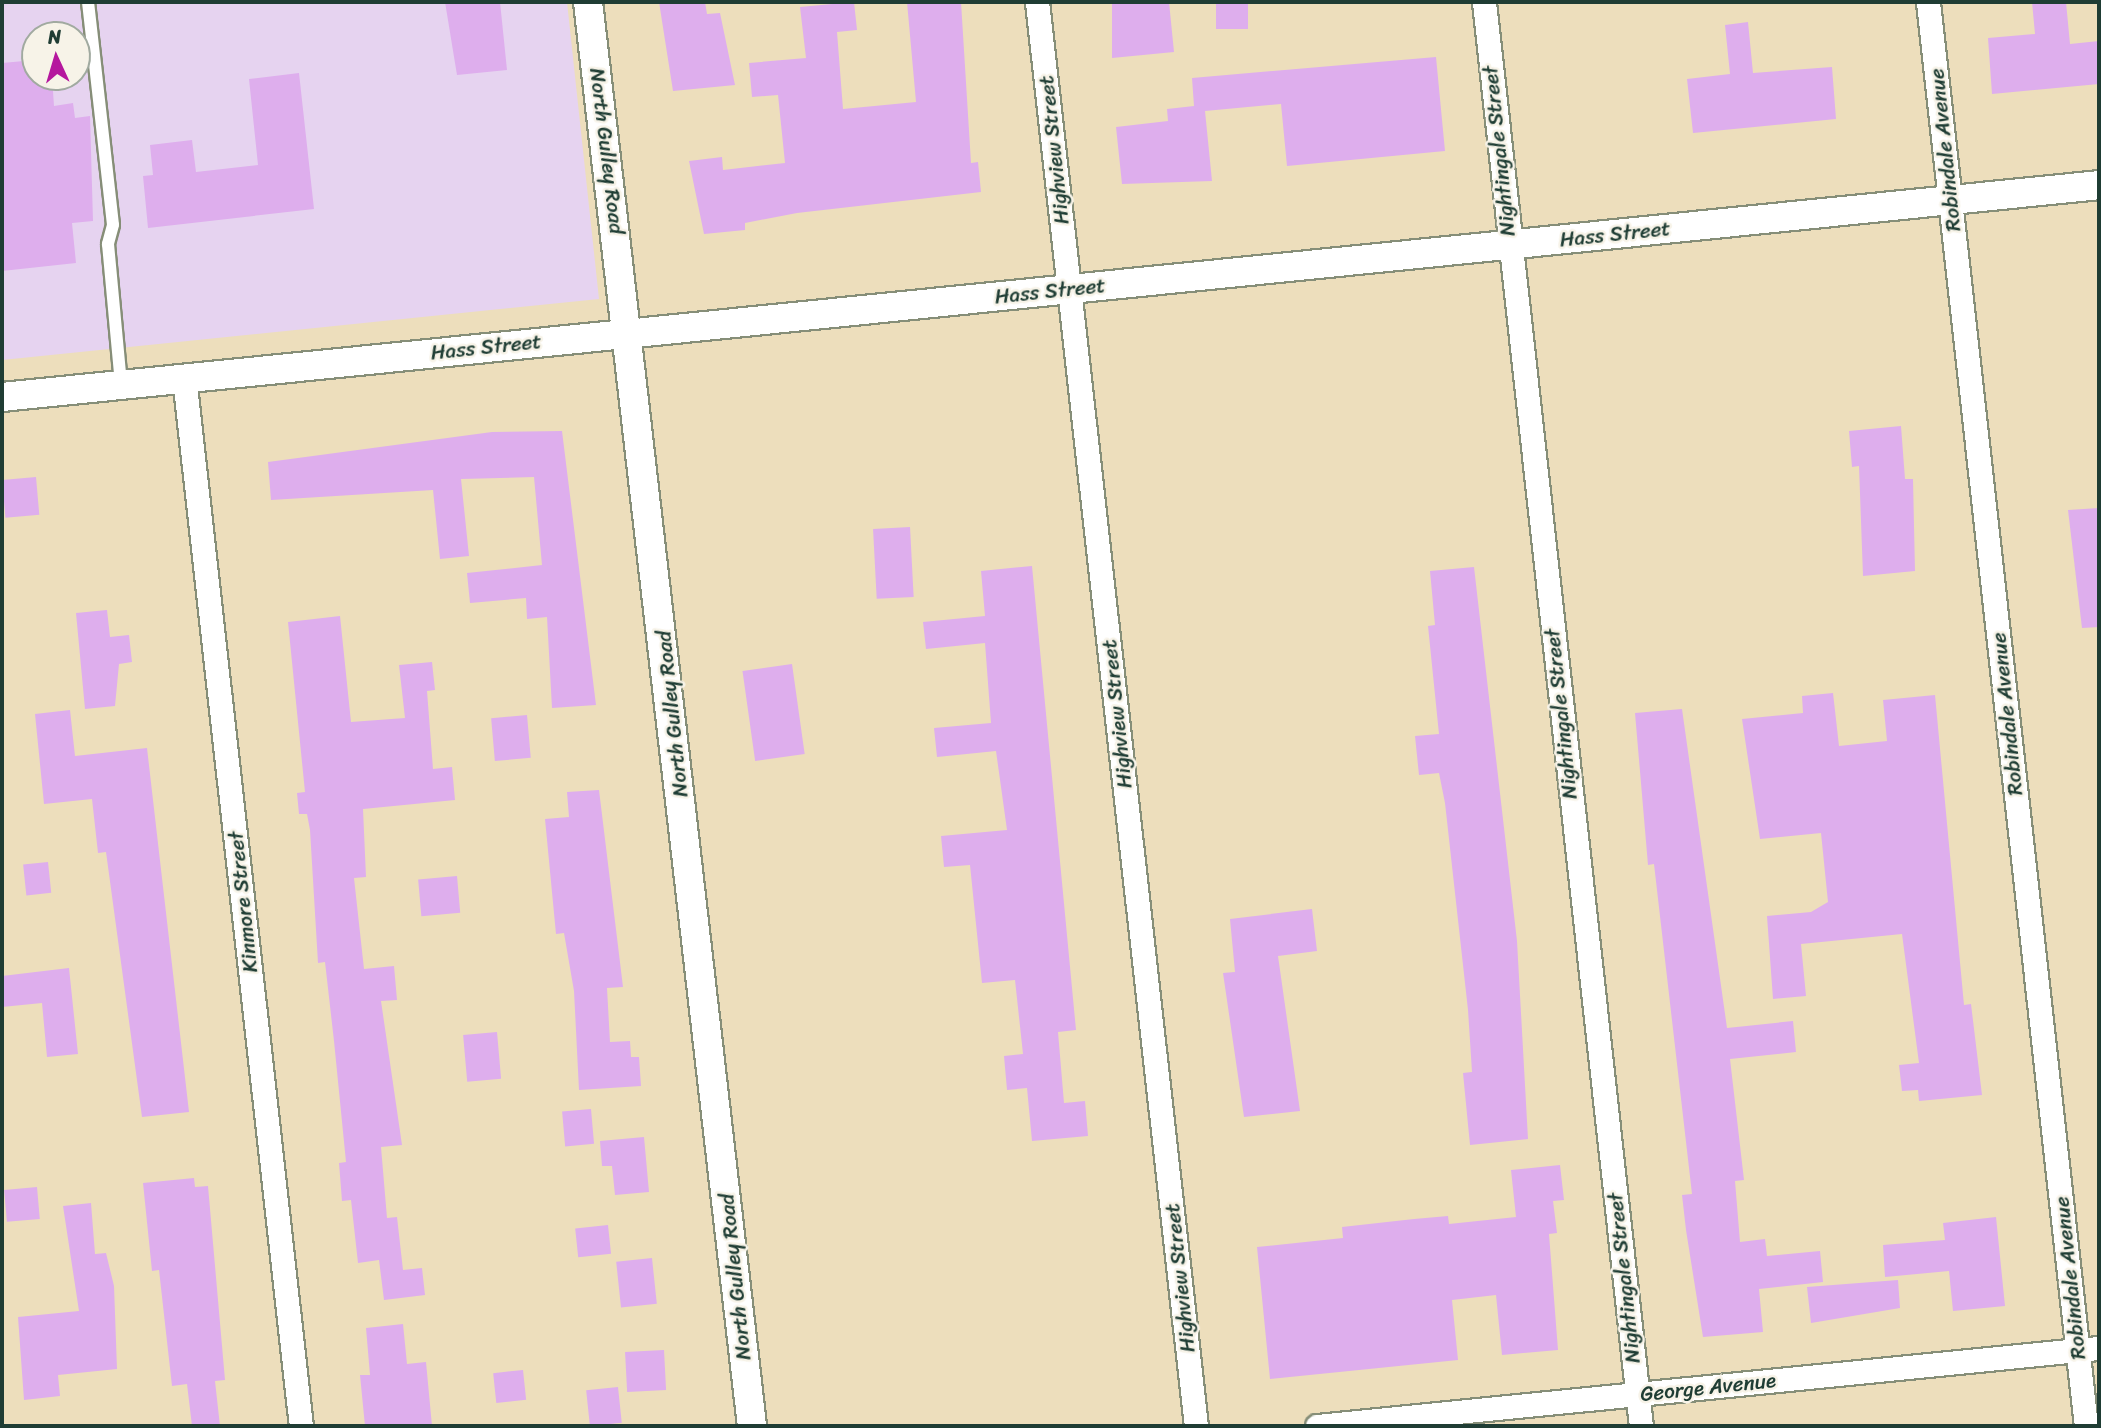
<!DOCTYPE html>
<html>
<head>
<meta charset="utf-8">
<style>
	body { margin:0 }
	#map { position:relative; width:2101px; height:1428px; overflow:hidden; background:#eddebc; font-family:Sriracha,sans-serif }
	div>[style] { position:absolute }
	.built>* { inset:0; background:#e6d3f0 }
	.building>* { inset:0; background:#deaeed; transform-origin:0 0 }
	.roads { filter:drop-shadow(2px 0 #868e78) drop-shadow(-2px 0 #868e78) drop-shadow(0 2px #868e78) drop-shadow(0 -2px #868e78) }
	.service>* { height:12px; margin:-6px; padding:0 6px; transform-origin:6px; border-radius:6px; background:#fff }
	.minor>* { height:23px; margin:-11.5px; padding:0 11.5px; transform-origin:11.5px; border-radius:11.5px; background:#fff }
	.tertiary>* { height:28px; margin:-14px; padding:0 14px; transform-origin:14px; border-radius:14px; background:#fff }
	span { translate:-50% -50%; white-space:nowrap; text-align:center; line-height:1.15; -webkit-text-stroke:5px #f7f3e8; paint-order:stroke }
	.street-label { font-size:21px; color:#1f3d34 }
	.frame { position:absolute; inset:0; border:4px solid #1f3d34; pointer-events:none }
	.north { position:absolute; left:21px; top:21px; width:70px; height:70px; box-sizing:border-box; background:#f7f3e8; border:2px solid #a1aaa0; border-radius:50%; rotate:356deg; font-size:19px; font-weight:700; line-height:28px; text-align:center; color:#1f3d34 }
	.north::after { content:''; display:block; margin:auto; width:24px; height:32px; background:#b5179e; clip-path:polygon(50% 0,100% 100%,50% 72%,0 100%) }
</style>
</head>
<body>
<div id="map">
	<div class="built">
		<i style="clip-path:polygon(evenodd,2px 2px,567px 2px,599px 299px,2px 360px,2px 2px,35px 35px,77px 35px,77px 77px,35px 77px,35px 35px)"></i>
	</div>
	<div class="building">
		<i style="clip-path:polygon(445px 2px,500px 2px,507px 70px,457px 75px)"></i>
		<i style="clip-path:polygon(659px 2px,705px 2px,707px 14px,720px 13px,735px 85px,673px 91px)"></i>
		<i style="clip-path:polygon(854px 2px,857px 30px,837px 32px,843px 109px,916px 102px,907px 2px,961px 2px,971px 163px,978px 162px,981px 192px,797px 213px,745px 223px,745px 230px,704px 234px,689px 161px,722px 157px,723px 170px,785px 163px,778px 95px,752px 97px,749px 63px,806px 58px,800px 7px)"></i>
		<i style="clip-path:polygon(1112px 2px,1169px 2px,1174px 52px,1112px 58px)"></i>
		<i style="left:1216px;top:2px;width:32px;height:27px"></i>
		<i style="clip-path:polygon(2032px 2px,2066px 2px,2070px 44px,2099px 41px,2099px 84px,1992px 94px,1988px 38px,2035px 34px)"></i>
		<i style="clip-path:polygon(1748px 22px,1753px 73px,1832px 67px,1836px 119px,1693px 133px,1687px 79px,1730px 74px,1725px 25px)"></i>
		<i style="clip-path:polygon(1436px 57px,1445px 151px,1287px 166px,1281px 104px,1205px 111px,1212px 181px,1122px 184px,1116px 127px,1168px 121px,1167px 109px,1194px 106px,1192px 78px)"></i>
		<i style="clip-path:polygon(35px 60px,35px 77px,52px 77px,54px 106px,73px 103px,75px 118px,90px 116px,93px 221px,72px 223px,76px 263px,2px 271px,2px 63px)"></i>
		<i style="clip-path:polygon(299px 73px,314px 209px,148px 228px,143px 176px,153px 175px,150px 145px,192px 140px,196px 172px,258px 165px,249px 79px)"></i>
		<i style="clip-path:polygon(1901px 426px,1905px 479px,1913px 479px,1915px 571px,1863px 576px,1859px 466px,1852px 467px,1849px 431px)"></i>
		<i style="clip-path:polygon(562px 431px,596px 705px,552px 708px,547px 617px,527px 619px,526px 598px,470px 603px,467px 573px,542px 565px,534px 477px,461px 479px,469px 556px,440px 559px,433px 490px,271px 500px,268px 462px,492px 432px)"></i>
		<i style="left:36px;top:477px;width:38px;height:34px;rotate:85deg"></i>
		<i style="clip-path:polygon(2099px 508px,2099px 627px,2082px 628px,2068px 510px)"></i>
		<i style="left:910px;top:527px;width:70px;height:37px;rotate:87deg"></i>
		<i style="clip-path:polygon(1032px 566px,1076px 1030px,1058px 1032px,1064px 1103px,1085px 1101px,1088px 1136px,1032px 1141px,1027px 1088px,1007px 1090px,1004px 1056px,1023px 1054px,1015px 980px,982px 983px,970px 865px,944px 867px,941px 836px,1007px 830px,996px 751px,937px 757px,934px 728px,991px 723px,985px 643px,926px 649px,923px 622px,985px 616px,981px 571px)"></i>
		<i style="clip-path:polygon(1474px 567px,1517px 941px,1528px 1139px,1470px 1145px,1463px 1073px,1472px 1072px,1468px 1010px,1445px 803px,1439px 773px,1419px 775px,1415px 736px,1439px 734px,1428px 626px,1435px 625px,1430px 571px)"></i>
		<i style="clip-path:polygon(107px 610px,110px 637px,129px 635px,132px 662px,119px 664px,115px 706px,85px 709px,76px 613px)"></i>
		<i style="clip-path:polygon(340px 616px,351px 722px,405px 718px,399px 665px,432px 662px,435px 690px,427px 691px,433px 769px,452px 767px,455px 800px,363px 809px,366px 877px,354px 878px,364px 969px,394px 966px,397px 1000px,381px 1001px,402px 1145px,381px 1147px,387px 1218px,397px 1217px,403px 1270px,422px 1268px,425px 1295px,384px 1300px,379px 1260px,358px 1263px,351px 1200px,342px 1201px,339px 1163px,346px 1162px,334px 1041px,325px 962px,318px 963px,310px 830px,307px 814px,299px 814px,297px 793px,305px 792px,288px 622px)"></i>
		<i style="left:792px;top:664px;width:91px;height:50px;rotate:82deg"></i>
		<i style="clip-path:polygon(1833px 693px,1839px 746px,1887px 741px,1883px 700px,1935px 695px,1964px 1005px,1971px 1004px,1982px 1095px,1919px 1101px,1918px 1090px,1902px 1091px,1899px 1065px,1919px 1063px,1902px 934px,1801px 944px,1806px 996px,1773px 999px,1767px 916px,1811px 912px,1828px 902px,1821px 833px,1760px 839px,1742px 719px,1803px 713px,1802px 696px)"></i>
		<i style="clip-path:polygon(1682px 709px,1727px 1028px,1793px 1021px,1796px 1052px,1730px 1059px,1744px 1180px,1735px 1181px,1740px 1242px,1765px 1239px,1767px 1256px,1820px 1251px,1823px 1282px,1759px 1289px,1763px 1332px,1703px 1337px,1686px 1230px,1682px 1195px,1692px 1194px,1654px 864px,1648px 865px,1635px 713px)"></i>
		<i style="clip-path:polygon(70px 710px,75px 756px,147px 748px,189px 1112px,142px 1117px,106px 852px,98px 853px,92px 799px,44px 804px,35px 714px)"></i>
		<i style="left:527px;top:715px;width:43px;height:36px;rotate:85deg"></i>
		<i style="clip-path:polygon(599px 790px,623px 987px,607px 988px,610px 1042px,630px 1041px,631px 1057px,639px 1057px,641px 1086px,579px 1090px,574px 991px,564px 933px,556px 934px,545px 819px,569px 817px,567px 792px)"></i>
		<i style="left:48px;top:862px;width:31px;height:25px;rotate:84deg"></i>
		<i style="left:457px;top:876px;width:37px;height:39px;rotate:85deg"></i>
		<i style="clip-path:polygon(1312px 909px,1317px 951px,1278px 956px,1300px 1111px,1244px 1117px,1223px 973px,1235px 972px,1230px 919px)"></i>
		<i style="clip-path:polygon(69px 968px,78px 1054px,47px 1057px,42px 1003px,2px 1007px,2px 976px)"></i>
		<i style="left:497px;top:1032px;width:47px;height:34px;rotate:85deg"></i>
		<i style="left:591px;top:1109px;width:35px;height:29px;rotate:85deg"></i>
		<i style="clip-path:polygon(644px 1137px,649px 1192px,615px 1195px,612px 1166px,602px 1166px,600px 1141px)"></i>
		<i style="clip-path:polygon(1560px 1165px,1564px 1200px,1553px 1201px,1557px 1233px,1549px 1234px,1558px 1350px,1502px 1355px,1496px 1295px,1452px 1300px,1458px 1360px,1270px 1379px,1257px 1247px,1343px 1238px,1342px 1227px,1414px 1219px,1448px 1216px,1449px 1224px,1516px 1217px,1511px 1170px)"></i>
		<i style="clip-path:polygon(194px 1178px,195px 1187px,208px 1186px,225px 1380px,215px 1381px,220px 1426px,192px 1426px,187px 1384px,172px 1386px,159px 1270px,152px 1271px,143px 1183px)"></i>
		<i style="left:37px;top:1187px;width:32px;height:33px;rotate:85deg"></i>
		<i style="clip-path:polygon(91px 1203px,95px 1254px,106px 1253px,114px 1286px,117px 1369px,58px 1375px,60px 1396px,24px 1400px,18px 1317px,79px 1311px,63px 1206px)"></i>
		<i style="clip-path:polygon(1996px 1217px,2005px 1306px,1953px 1311px,1949px 1271px,1885px 1277px,1883px 1245px,1945px 1240px,1943px 1223px)"></i>
		<i style="left:608px;top:1225px;width:29px;height:33px;rotate:84deg"></i>
		<i style="left:652px;top:1258px;width:46px;height:36px;rotate:84deg"></i>
		<i style="clip-path:polygon(1898px 1280px,1900px 1308px,1811px 1323px,1807px 1287px)"></i>
		<i style="clip-path:polygon(403px 1324px,407px 1364px,426px 1362px,432px 1426px,365px 1426px,360px 1375px,370px 1375px,366px 1328px)"></i>
		<i style="left:664px;top:1350px;width:40px;height:39px;rotate:87deg"></i>
		<i style="left:523px;top:1370px;width:30px;height:30px;rotate:84deg"></i>
		<i style="left:618px;top:1387px;width:36px;height:32px;rotate:84deg"></i>
	</div>
	<div class="roads">
		<div class="service">
			<i style="left:88px;top:2px;width:224px;rotate:83.6deg"></i>
			<i style="left:113px;top:225px;width:20px;rotate:105deg"></i>
			<i style="left:108px;top:244px;width:142px;rotate:84.7deg"></i>
		</div>
		<div class="minor">
			<i style="left:1037px;top:2px;width:1433px;rotate:83.63deg"></i>
			<i style="left:1484px;top:2px;width:1433px;rotate:83.71deg"></i>
			<i style="left:1928px;top:2px;width:1433px;rotate:83.67deg"></i>
			<i style="left:184px;top:377px;width:1056px;rotate:83.64deg"></i>
			<i style="left:1317px;top:1426px;width:786px;rotate:-5.7deg"></i>
		</div>
		<div class="tertiary">
			<i style="left:588px;top:2px;width:1433px;rotate:83.43deg"></i>
			<i style="left:2px;top:397px;width:2108px;rotate:-5.77deg"></i>
		</div>
	</div>
	<div class="street-label">
		<span style="left:1054px;top:150px;rotate:-96deg">Highview Street</span>
		<span style="left:1945px;top:150px;rotate:-96deg">Robindale Avenue</span>
		<span style="left:607px;top:151px;rotate:83deg">North Gulley Road</span>
		<span style="left:1499px;top:151px;rotate:-96deg">Nightingale Street</span>
		<span style="left:1615px;top:234px;rotate:-6deg">Hass Street</span>
		<span style="left:1050px;top:291px;rotate:-6deg">Hass Street</span>
		<span style="left:486px;top:347px;rotate:-6deg">Hass Street</span>
		<span style="left:672px;top:714px;rotate:-96deg">North Gulley Road</span>
		<span style="left:1117px;top:714px;rotate:-96deg">Highview Street</span>
		<span style="left:1561px;top:714px;rotate:-96deg">Nightingale Street</span>
		<span style="left:2007px;top:714px;rotate:-96deg">Robindale Avenue</span>
		<span style="left:243px;top:902px;rotate:-96deg">Kinmore Street</span>
		<span style="left:735px;top:1277px;rotate:-96deg">North Gulley Road</span>
		<span style="left:1180px;top:1278px;rotate:-96deg">Highview Street</span>
		<span style="left:1624px;top:1278px;rotate:-96deg">Nightingale Street</span>
		<span style="left:2070px;top:1278px;rotate:-96deg">Robindale Avenue</span>
		<span style="left:1708px;top:1387px;rotate:-6deg">George Avenue</span>
	</div>
	<div class="frame"></div>
	<div class="north">N</div>
</div>
</body>
</html>
